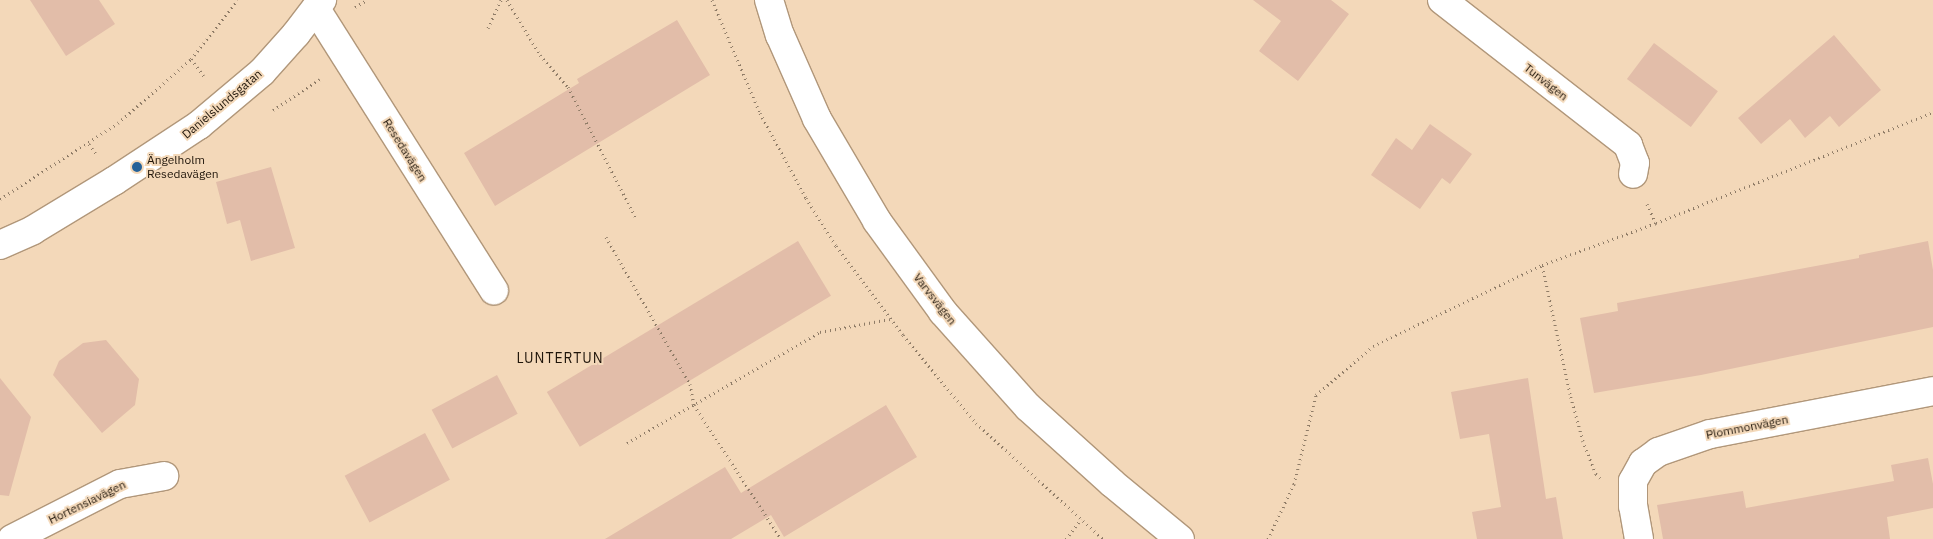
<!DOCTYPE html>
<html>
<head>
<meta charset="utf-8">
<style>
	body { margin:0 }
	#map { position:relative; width:1933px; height:539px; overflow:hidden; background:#f3d8b9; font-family:"IBM Plex Sans",sans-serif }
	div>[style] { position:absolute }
	.building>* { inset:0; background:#e2bda9; transform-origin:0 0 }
	.path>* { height:3px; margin-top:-1.5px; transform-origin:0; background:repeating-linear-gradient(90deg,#8f7c67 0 1px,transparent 0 5px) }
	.roads { filter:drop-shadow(1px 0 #b1977a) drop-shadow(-1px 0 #b1977a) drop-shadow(0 1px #b1977a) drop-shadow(0 -1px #b1977a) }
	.minor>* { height:28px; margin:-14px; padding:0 14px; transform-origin:14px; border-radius:14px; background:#fff }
	.tertiary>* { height:28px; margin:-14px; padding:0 14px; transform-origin:14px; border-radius:14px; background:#fff }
	.dots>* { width:14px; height:14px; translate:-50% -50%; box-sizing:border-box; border:2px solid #f3d8b9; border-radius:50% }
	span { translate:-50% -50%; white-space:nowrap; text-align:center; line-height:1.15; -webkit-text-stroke:4px #f3d8b9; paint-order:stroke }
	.street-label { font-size:12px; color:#1f150a }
	.poi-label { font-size:12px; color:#1f150a }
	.left { translate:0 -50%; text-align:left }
	.neighbourhood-label { font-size:14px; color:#1f150a; letter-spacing:1px }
</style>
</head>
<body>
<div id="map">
	<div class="building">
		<i style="clip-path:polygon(30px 0,99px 0,115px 24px,66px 56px)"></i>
		<i style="clip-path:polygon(1253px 0,1331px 0,1349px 14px,1298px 81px,1259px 51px,1281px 21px)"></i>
		<i style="clip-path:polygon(677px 20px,710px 75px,495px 206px,464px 153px,579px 83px,577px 79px)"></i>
		<i style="clip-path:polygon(1834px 35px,1881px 90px,1839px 127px,1830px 116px,1805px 138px,1790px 119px,1761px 144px,1738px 118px)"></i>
		<i style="left:1654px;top:43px;width:80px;height:45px;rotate:37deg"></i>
		<i style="clip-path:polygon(1430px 124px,1472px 154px,1450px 184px,1442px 178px,1420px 209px,1371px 175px,1396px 138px,1412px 150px)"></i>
		<i style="clip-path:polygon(271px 167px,295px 248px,251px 261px,240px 220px,227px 224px,216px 182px)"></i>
		<i style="left:798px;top:241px;width:64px;height:293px;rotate:59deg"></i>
		<i style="clip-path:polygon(1928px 241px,1933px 270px,1933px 327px,1701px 375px,1594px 393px,1580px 318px,1618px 311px,1617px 303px,1859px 258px,1859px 255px)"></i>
		<i style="clip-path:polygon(106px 340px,139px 379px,135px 405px,102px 433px,53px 375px,59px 361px,83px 343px)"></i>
		<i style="left:497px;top:375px;width:44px;height:74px;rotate:62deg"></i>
		<i style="clip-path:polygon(0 378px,31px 417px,9px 496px,0 495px)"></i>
		<i style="clip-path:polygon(1528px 378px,1546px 499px,1556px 497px,1563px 539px,1477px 539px,1472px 512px,1501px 507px,1489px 434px,1460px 439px,1451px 392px)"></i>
		<i style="clip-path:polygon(886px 405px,917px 457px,784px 537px,771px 515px,731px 539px,605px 539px,725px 467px,741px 493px)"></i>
		<i style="left:425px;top:433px;width:53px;height:91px;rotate:62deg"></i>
		<i style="clip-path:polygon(1928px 458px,1933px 484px,1933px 508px,1887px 517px,1890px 539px,1663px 539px,1657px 505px,1743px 491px,1746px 508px,1894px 481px,1891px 465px)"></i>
	</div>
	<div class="path">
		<i style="left:507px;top:0;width:64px;rotate:59deg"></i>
		<i style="left:540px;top:55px;width:43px;rotate:48.8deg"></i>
		<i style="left:568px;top:87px;width:148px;rotate:62.6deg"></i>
		<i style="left:712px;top:0;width:123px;rotate:67deg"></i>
		<i style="left:760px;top:113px;width:97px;rotate:61.6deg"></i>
		<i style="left:806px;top:198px;width:57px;rotate:58deg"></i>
		<i style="left:836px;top:246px;width:111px;rotate:53deg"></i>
		<i style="left:903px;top:335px;width:114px;rotate:50.3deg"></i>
		<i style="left:976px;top:423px;width:172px;rotate:42.4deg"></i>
		<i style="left:355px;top:7px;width:14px;rotate:-30deg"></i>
		<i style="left:488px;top:28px;width:31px;rotate:-65deg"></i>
		<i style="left:191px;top:59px;width:21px;rotate:53deg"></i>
		<i style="left:273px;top:110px;width:56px;rotate:-33.4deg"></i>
		<i style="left:89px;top:144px;width:12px;rotate:55deg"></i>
		<i style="left:0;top:199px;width:140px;rotate:-32.8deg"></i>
		<i style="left:118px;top:123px;width:97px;rotate:-41.2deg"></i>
		<i style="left:191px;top:59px;width:75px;rotate:-51.5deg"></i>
		<i style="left:1647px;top:204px;width:21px;rotate:65deg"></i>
		<i style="left:606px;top:237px;width:169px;rotate:60.3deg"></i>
		<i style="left:690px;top:384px;width:21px;rotate:79deg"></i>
		<i style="left:694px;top:405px;width:160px;rotate:57deg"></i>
		<i style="left:627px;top:443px;width:223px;rotate:-29.9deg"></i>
		<i style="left:820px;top:332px;width:71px;rotate:-10.5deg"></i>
		<i style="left:1600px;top:478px;width:6px;rotate:-135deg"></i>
		<i style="left:1596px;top:474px;width:35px;rotate:-112deg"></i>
		<i style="left:1583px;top:441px;width:49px;rotate:-105.5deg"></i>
		<i style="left:1570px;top:394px;width:132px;rotate:-102.2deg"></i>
		<i style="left:1542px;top:265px;width:121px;rotate:-20.2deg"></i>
		<i style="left:1656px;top:223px;width:298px;rotate:-21.8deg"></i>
		<i style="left:1066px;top:539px;width:25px;rotate:-53deg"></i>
		<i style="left:1268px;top:539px;width:61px;rotate:-64.7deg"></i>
		<i style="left:1294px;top:484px;width:92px;rotate:-76.1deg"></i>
		<i style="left:1316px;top:395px;width:75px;rotate:-40.7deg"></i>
		<i style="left:1373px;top:346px;width:187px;rotate:-25.6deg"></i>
	</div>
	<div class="roads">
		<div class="minor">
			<i style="left:1442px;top:0;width:236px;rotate:37.9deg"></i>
			<i style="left:1628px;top:145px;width:19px;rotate:69deg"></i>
			<i style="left:1635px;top:163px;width:11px;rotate:100deg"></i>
			<i style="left:316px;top:9px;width:333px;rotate:57.7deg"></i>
			<i style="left:12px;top:539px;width:121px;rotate:-27deg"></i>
			<i style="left:120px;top:484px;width:45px;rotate:-10.3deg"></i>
			<i style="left:1639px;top:539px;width:34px;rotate:-100deg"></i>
			<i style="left:1633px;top:506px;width:25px;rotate:-90deg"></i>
			<i style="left:1633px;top:481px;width:21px;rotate:-61deg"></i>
			<i style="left:1643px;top:463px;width:19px;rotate:-36deg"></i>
			<i style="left:1658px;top:452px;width:55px;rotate:-19.1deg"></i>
			<i style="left:1710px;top:434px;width:227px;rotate:-10.9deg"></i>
		</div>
		<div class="tertiary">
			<i style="left:769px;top:0;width:37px;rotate:73deg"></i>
			<i style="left:780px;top:35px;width:92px;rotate:66.2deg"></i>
			<i style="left:817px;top:119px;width:118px;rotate:59.5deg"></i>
			<i style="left:877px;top:221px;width:112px;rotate:54deg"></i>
			<i style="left:943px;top:312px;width:127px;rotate:48.2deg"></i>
			<i style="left:1028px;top:407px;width:113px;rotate:42.1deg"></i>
			<i style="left:1112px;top:483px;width:88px;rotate:39.5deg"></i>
			<i style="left:0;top:245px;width:36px;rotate:-24deg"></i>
			<i style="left:33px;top:230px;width:95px;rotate:-31.2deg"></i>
			<i style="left:114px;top:181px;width:102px;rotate:-33.4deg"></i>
			<i style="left:199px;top:125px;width:82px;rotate:-40.1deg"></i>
			<i style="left:262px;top:72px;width:51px;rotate:-48.2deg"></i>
			<i style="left:296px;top:34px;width:43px;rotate:-52.6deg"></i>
		</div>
	</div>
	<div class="dots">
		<i style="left:137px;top:167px;background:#256198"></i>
	</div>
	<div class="street-label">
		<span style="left:1546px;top:82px;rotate:38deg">Tunvägen</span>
		<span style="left:222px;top:104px;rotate:-40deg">Danielslundsgatan</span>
		<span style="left:405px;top:150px;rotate:58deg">Resedavägen</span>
		<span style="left:935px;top:299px;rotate:52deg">Varvsvägen</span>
		<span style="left:1747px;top:427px;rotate:-11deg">Plommonvägen</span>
		<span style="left:87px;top:502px;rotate:-26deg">Hortensiavägen</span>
	</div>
	<div class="poi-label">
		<span class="left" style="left:147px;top:167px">Ängelholm<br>Resedavägen</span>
	</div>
	<div class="neighbourhood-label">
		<span style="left:560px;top:358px">LUNTERTUN</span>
	</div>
</div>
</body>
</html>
